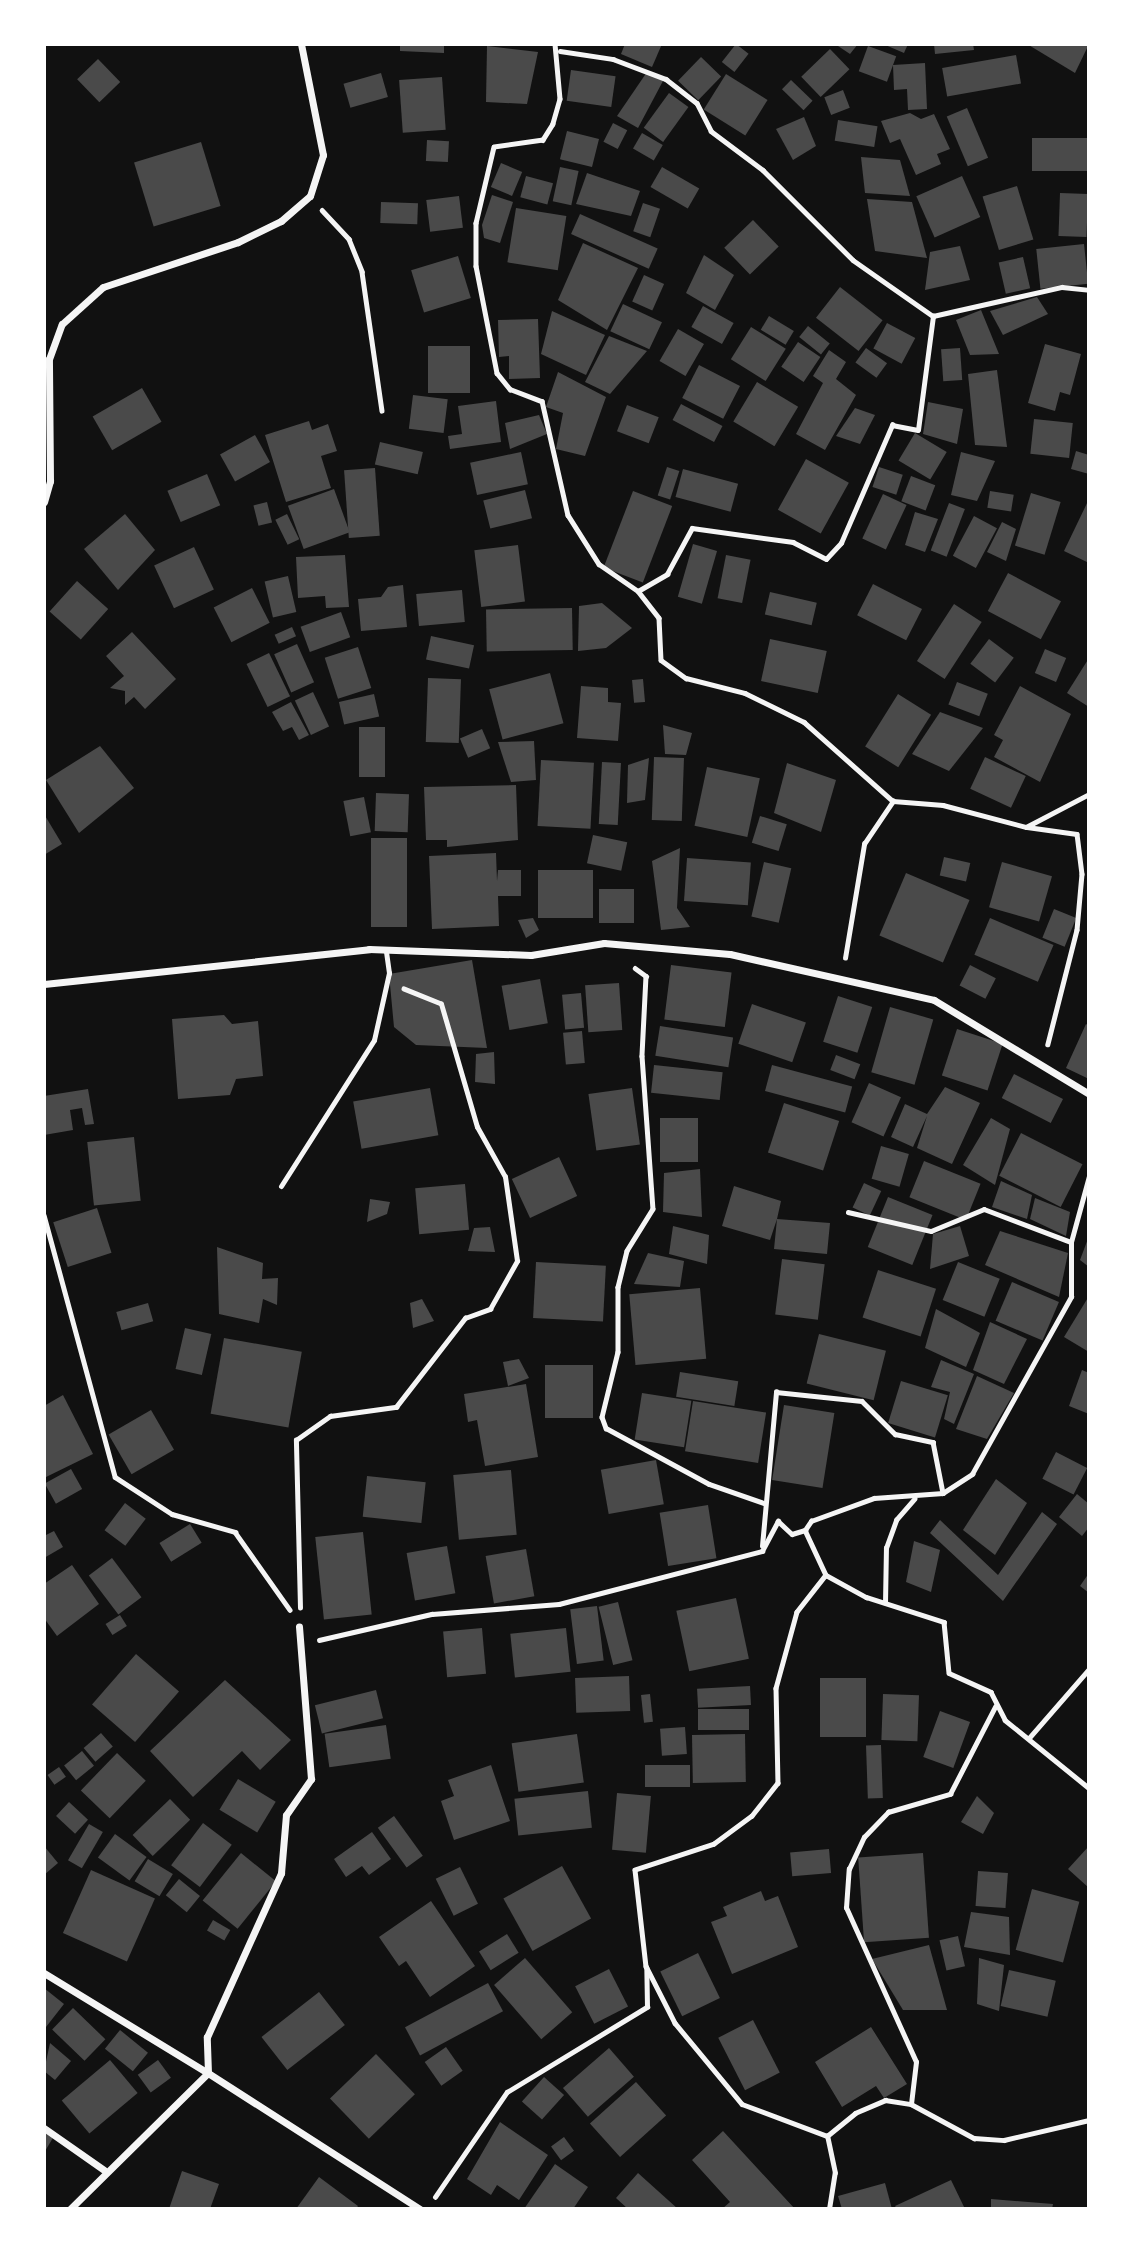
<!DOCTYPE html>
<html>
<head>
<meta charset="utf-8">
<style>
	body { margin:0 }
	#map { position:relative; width:1133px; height:2253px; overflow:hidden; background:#111; font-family:Spectral,serif }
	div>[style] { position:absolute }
	.building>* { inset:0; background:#4a4a4a; transform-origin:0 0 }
	.path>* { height:4.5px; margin:-2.25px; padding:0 2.25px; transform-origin:2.25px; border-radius:2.25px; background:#f5f5f5 }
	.service>* { height:5px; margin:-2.5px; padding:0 2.5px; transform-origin:2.5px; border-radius:2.5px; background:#f5f5f5 }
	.minor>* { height:7px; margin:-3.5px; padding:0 3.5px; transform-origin:3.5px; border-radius:3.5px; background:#f5f5f5 }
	span { translate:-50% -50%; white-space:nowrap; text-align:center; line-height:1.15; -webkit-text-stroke:7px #fff; paint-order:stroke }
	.frame { position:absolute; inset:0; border:46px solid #fff; pointer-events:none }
</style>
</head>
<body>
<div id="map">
	<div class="building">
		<i style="clip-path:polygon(400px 44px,444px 44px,444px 53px,400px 51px)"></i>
		<i style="clip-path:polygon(625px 44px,662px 44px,652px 67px,621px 54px)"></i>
		<i style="left:736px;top:44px;width:16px;height:23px;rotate:38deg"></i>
		<i style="clip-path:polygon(835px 44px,858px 44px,850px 54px)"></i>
		<i style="clip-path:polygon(883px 44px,908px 44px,904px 53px)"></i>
		<i style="clip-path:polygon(934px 44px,973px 44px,974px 50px,935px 54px)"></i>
		<i style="clip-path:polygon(1027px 44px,1089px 44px,1075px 73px)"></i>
		<i style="clip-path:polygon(487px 46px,538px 52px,527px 104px,486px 102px)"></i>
		<i style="left:868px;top:46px;width:30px;height:27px;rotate:20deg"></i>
		<i style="left:830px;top:49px;width:28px;height:40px;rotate:46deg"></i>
		<i style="left:1016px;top:55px;width:29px;height:75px;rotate:80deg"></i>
		<i style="left:701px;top:57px;width:28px;height:33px;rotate:44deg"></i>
		<i style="left:98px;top:59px;width:32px;height:29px;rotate:46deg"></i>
		<i style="clip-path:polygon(925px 63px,927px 109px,908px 110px,907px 89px,894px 90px,893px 65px)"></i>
		<i style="left:571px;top:70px;width:45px;height:31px;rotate:8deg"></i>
		<i style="clip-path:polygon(647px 72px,663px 81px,638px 128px,617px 116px)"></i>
		<i style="left:381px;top:73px;width:25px;height:39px;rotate:74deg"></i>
		<i style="left:726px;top:74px;width:49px;height:42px;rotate:32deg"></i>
		<i style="left:442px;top:77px;width:53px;height:43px;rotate:86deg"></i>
		<i style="left:791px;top:80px;width:30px;height:13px;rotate:44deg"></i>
		<i style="left:843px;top:90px;width:19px;height:20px;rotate:69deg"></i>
		<i style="left:669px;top:93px;width:24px;height:43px;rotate:36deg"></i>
		<i style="left:967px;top:108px;width:54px;height:22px;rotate:67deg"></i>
		<i style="clip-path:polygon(910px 113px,921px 119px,934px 114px,950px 149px,937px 154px,941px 164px,916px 175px,900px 139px,890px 143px,881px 121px)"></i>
		<i style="clip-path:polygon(804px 117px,816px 146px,793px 160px,776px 129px)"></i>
		<i style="left:838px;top:120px;width:40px;height:21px;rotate:9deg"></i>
		<i style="left:613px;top:123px;width:16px;height:21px;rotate:27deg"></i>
		<i style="left:567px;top:131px;width:33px;height:29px;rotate:14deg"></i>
		<i style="left:642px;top:133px;width:24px;height:18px;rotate:30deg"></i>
		<i style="left:1089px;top:138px;width:33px;height:57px;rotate:90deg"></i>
		<i style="left:427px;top:140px;width:22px;height:21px;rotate:3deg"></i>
		<i style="left:201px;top:142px;width:67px;height:70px;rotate:73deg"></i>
		<i style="clip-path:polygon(861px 157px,900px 160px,910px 196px,865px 193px)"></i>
		<i style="left:501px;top:163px;width:23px;height:26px;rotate:23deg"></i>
		<i style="left:560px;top:167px;width:19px;height:35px;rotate:12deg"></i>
		<i style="left:662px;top:167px;width:43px;height:23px;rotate:30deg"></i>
		<i style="clip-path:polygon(587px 173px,640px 191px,631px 216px,576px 204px)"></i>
		<i style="left:526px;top:176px;width:28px;height:22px;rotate:15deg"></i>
		<i style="left:962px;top:176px;width:45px;height:50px;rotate:66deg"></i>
		<i style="left:1017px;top:186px;width:56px;height:36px;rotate:73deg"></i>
		<i style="left:1060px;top:193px;width:28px;height:43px;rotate:2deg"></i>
		<i style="clip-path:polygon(492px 195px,513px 202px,500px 243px,484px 238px,482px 225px)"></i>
		<i style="left:459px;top:196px;width:32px;height:33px;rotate:83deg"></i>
		<i style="clip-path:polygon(867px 199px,912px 202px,927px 258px,875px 251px)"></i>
		<i style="left:381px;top:202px;width:37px;height:21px;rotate:2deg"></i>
		<i style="left:643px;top:203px;width:18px;height:30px;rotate:19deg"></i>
		<i style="left:516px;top:208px;width:51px;height:55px;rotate:9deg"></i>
		<i style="left:580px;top:214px;width:85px;height:22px;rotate:24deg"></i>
		<i style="left:753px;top:220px;width:37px;height:40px;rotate:46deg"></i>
		<i style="clip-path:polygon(583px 243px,638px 268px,607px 330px,558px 300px)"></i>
		<i style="left:1084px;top:244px;width:40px;height:48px;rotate:84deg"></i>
		<i style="clip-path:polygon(960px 246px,970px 280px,925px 290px,930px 252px)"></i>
		<i style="clip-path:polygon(704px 255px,734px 275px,715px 310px,686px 293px)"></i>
		<i style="left:458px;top:256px;width:44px;height:49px;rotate:73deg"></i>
		<i style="left:1023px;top:257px;width:32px;height:25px;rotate:77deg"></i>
		<i style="left:644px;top:275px;width:22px;height:29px;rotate:24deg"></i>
		<i style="left:840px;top:287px;width:54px;height:39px;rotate:38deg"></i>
		<i style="clip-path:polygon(1037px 297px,1048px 314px,1003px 335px,990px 311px)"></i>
		<i style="left:623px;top:304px;width:43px;height:30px;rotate:25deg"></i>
		<i style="left:703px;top:306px;width:35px;height:24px;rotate:29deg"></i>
		<i style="clip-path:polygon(981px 310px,999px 354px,970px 355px,956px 320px)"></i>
		<i style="clip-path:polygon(552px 311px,605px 335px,586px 375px,541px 354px)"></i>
		<i style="left:769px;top:316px;width:29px;height:16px;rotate:31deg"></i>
		<i style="clip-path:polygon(538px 319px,540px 378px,509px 379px,509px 356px,499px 357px,498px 320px)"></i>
		<i style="left:887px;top:323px;width:32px;height:29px;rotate:28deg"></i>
		<i style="left:808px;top:326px;width:28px;height:14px;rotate:39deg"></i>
		<i style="left:751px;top:327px;width:41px;height:38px;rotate:32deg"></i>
		<i style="left:678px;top:329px;width:30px;height:37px;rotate:30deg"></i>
		<i style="clip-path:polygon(609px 336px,647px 351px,610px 394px,585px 382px)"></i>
		<i style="left:798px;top:342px;width:27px;height:30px;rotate:34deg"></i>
		<i style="clip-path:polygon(1045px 344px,1081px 354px,1070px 395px,1060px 392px,1055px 411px,1028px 403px)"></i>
		<i style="left:428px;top:346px;width:42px;height:47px"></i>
		<i style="left:866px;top:348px;width:26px;height:18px;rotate:36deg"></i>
		<i style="left:960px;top:348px;width:32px;height:19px;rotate:86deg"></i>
		<i style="clip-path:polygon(829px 350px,846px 362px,836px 379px,856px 395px,825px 450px,796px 434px,823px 383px,813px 376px)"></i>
		<i style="left:699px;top:365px;width:46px;height:37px;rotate:27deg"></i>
		<i style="clip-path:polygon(997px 370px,1007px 447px,975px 445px,968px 374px)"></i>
		<i style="clip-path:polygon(558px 372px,606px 397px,585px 456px,556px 449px,563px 413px,546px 407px)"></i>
		<i style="left:757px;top:382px;width:48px;height:46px;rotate:31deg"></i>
		<i style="left:142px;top:388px;width:39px;height:57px;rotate:60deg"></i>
		<i style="left:413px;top:395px;width:35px;height:34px;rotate:7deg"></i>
		<i style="clip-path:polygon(496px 401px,501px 442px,450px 449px,448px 436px,462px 434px,458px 406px)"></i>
		<i style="clip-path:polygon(928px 402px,963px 409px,957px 444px,923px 434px)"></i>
		<i style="left:681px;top:404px;width:47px;height:18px;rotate:28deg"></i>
		<i style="left:627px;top:405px;width:34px;height:28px;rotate:21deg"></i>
		<i style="clip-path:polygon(855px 408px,875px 415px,860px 444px,836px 436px)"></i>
		<i style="clip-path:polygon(539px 415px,547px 434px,510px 449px,505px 423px)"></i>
		<i style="left:1034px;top:419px;width:39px;height:35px;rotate:6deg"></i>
		<i style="clip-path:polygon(309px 421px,312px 430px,328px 424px,337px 451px,321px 456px,331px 488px,286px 502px,265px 435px)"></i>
		<i style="left:915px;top:433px;width:37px;height:32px;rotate:31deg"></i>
		<i style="left:255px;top:435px;width:31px;height:40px;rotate:61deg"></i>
		<i style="left:380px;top:442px;width:44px;height:23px;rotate:13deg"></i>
		<i style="clip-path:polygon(1076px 451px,1089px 455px,1089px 474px,1071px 469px)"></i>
		<i style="left:521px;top:452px;width:33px;height:52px;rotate:78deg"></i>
		<i style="clip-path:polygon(961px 452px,995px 461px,977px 501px,951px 495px)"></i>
		<i style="left:806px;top:459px;width:49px;height:58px;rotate:29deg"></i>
		<i style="left:667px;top:467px;width:13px;height:30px;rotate:18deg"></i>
		<i style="left:879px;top:467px;width:25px;height:21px;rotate:18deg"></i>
		<i style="left:375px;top:468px;width:68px;height:31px;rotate:86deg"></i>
		<i style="left:683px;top:469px;width:57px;height:29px;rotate:15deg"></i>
		<i style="left:207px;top:474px;width:34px;height:43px;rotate:67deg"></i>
		<i style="left:911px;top:476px;width:26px;height:27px;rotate:21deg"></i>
		<i style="left:334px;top:489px;width:46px;height:49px;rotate:70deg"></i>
		<i style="left:525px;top:490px;width:29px;height:43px;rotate:76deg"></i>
		<i style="left:633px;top:491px;width:42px;height:82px;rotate:21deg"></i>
		<i style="left:990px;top:491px;width:24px;height:17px;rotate:9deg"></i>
		<i style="left:1031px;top:493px;width:31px;height:55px;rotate:17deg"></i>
		<i style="left:883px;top:494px;width:26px;height:49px;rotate:25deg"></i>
		<i style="clip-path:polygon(1089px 499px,1089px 563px,1064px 551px)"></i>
		<i style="left:267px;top:502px;width:21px;height:14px;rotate:76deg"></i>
		<i style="left:949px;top:503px;width:17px;height:51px;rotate:21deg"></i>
		<i style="clip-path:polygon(915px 512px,938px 519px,925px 552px,905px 545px)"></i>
		<i style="clip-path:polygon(125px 514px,155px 550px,118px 590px,84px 549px)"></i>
		<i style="left:287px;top:514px;width:28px;height:13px;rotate:64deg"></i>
		<i style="left:974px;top:516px;width:26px;height:45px;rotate:28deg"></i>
		<i style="clip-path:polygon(1002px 522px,1016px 529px,1006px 561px,987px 552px)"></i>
		<i style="left:693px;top:544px;width:25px;height:55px;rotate:16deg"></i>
		<i style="left:518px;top:545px;width:57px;height:44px;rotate:83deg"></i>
		<i style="left:194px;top:547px;width:47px;height:44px;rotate:65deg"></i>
		<i style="clip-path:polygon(345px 555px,349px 607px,326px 608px,325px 596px,298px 598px,296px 557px)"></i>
		<i style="left:726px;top:555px;width:25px;height:44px;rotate:11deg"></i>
		<i style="left:1008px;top:573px;width:60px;height:43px;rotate:28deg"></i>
		<i style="left:288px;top:576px;width:37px;height:24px;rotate:77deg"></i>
		<i style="left:77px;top:581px;width:42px;height:41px;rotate:42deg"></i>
		<i style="left:873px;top:584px;width:55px;height:35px;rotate:27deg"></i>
		<i style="clip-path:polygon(403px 585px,407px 627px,361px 631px,358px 599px,381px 597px,388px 587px)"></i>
		<i style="left:252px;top:588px;width:39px;height:43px;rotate:63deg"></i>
		<i style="left:462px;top:590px;width:32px;height:46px;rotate:85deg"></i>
		<i style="left:770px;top:592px;width:48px;height:23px;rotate:13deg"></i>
		<i style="clip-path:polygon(602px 603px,632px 628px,606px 648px,578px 651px,579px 606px)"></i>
		<i style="left:954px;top:604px;width:33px;height:68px;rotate:33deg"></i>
		<i style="left:572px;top:608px;width:42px;height:86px;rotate:89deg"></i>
		<i style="left:341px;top:612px;width:27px;height:43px;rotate:70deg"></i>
		<i style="left:292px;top:627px;width:10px;height:19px;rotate:66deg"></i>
		<i style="clip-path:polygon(132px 632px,176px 679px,145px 709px,134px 697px,125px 705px,125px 691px,110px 688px,124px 676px,106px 656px)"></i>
		<i style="left:431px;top:636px;width:44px;height:24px;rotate:12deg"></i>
		<i style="left:770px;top:639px;width:58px;height:43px;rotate:12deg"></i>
		<i style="left:989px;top:639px;width:31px;height:31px;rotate:37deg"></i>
		<i style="left:297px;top:644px;width:42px;height:25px;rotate:66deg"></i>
		<i style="left:358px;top:647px;width:43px;height:35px;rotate:72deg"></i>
		<i style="left:1045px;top:649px;width:23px;height:26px;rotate:23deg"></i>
		<i style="left:269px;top:653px;width:48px;height:25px;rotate:64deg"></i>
		<i style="clip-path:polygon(1089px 658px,1089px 707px,1067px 693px)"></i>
		<i style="left:550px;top:673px;width:52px;height:63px;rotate:75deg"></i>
		<i style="left:428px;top:678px;width:33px;height:64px;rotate:2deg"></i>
		<i style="left:643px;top:679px;width:23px;height:11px;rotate:85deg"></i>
		<i style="left:957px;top:682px;width:33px;height:24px;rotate:21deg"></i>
		<i style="clip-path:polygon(581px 686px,608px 688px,608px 702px,621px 703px,618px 741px,577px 738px)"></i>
		<i style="clip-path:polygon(1020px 686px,1071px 714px,1040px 782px,994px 757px,1003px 740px,994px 735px)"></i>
		<i style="left:313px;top:692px;width:38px;height:20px;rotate:65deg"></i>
		<i style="left:374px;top:694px;width:23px;height:36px;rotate:77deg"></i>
		<i style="left:898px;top:694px;width:39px;height:62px;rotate:32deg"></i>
		<i style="clip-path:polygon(291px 702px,309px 735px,299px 740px,292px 727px,283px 731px,272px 712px)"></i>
		<i style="clip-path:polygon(940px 712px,983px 728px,949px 771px,912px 754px)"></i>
		<i style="clip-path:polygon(663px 725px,692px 733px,686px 755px,665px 754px)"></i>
		<i style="left:359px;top:727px;width:26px;height:50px"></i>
		<i style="left:482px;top:729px;width:21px;height:24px;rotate:67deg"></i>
		<i style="clip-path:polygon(534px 741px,536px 780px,511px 782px,498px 742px)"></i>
		<i style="clip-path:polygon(100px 746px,134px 788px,79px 833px,46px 780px)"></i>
		<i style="left:654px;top:757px;width:30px;height:63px;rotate:2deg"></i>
		<i style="left:985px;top:757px;width:45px;height:35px;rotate:25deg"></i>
		<i style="clip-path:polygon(649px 758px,645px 800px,627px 803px,628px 765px)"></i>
		<i style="left:541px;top:760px;width:53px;height:66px;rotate:3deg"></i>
		<i style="left:602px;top:762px;width:19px;height:62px;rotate:3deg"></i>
		<i style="clip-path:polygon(787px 763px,836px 780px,821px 832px,774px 813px)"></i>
		<i style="left:707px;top:767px;width:54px;height:60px;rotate:12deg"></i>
		<i style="clip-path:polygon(516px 785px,518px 840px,447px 847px,447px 840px,426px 840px,424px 787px)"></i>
		<i style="left:376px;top:793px;width:33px;height:38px;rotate:2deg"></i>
		<i style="left:364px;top:797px;width:36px;height:21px;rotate:79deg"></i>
		<i style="clip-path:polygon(44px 814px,62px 844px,44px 855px)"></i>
		<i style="left:760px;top:816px;width:28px;height:28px;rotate:17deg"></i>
		<i style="left:593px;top:835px;width:35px;height:29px;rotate:12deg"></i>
		<i style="left:371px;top:838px;width:36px;height:89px"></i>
		<i style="clip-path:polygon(680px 848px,677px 908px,690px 927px,661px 930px,652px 861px)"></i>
		<i style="clip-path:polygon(496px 853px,497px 881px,498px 870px,521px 870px,521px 896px,498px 896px,499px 926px,432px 929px,429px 856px)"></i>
		<i style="left:944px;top:857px;width:27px;height:19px;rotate:13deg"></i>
		<i style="left:687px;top:858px;width:64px;height:43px;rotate:4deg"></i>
		<i style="left:764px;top:862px;width:28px;height:56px;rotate:13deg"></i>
		<i style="left:1002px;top:862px;width:52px;height:47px;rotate:16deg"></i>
		<i style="left:538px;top:870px;width:55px;height:48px"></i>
		<i style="left:906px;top:873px;width:69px;height:68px;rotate:23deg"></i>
		<i style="left:634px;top:889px;width:34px;height:35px;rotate:90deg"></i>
		<i style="left:1054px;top:909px;width:24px;height:31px;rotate:22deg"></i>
		<i style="clip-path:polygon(533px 918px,539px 930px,526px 938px,518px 920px)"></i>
		<i style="left:990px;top:918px;width:69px;height:40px;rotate:23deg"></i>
		<i style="clip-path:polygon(472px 960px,487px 1048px,416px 1045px,394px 1027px,389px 974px)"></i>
		<i style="left:671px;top:965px;width:61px;height:55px;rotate:7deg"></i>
		<i style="left:970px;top:965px;width:29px;height:23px;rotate:27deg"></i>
		<i style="left:540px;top:979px;width:45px;height:39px;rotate:80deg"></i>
		<i style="left:619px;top:983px;width:47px;height:34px;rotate:86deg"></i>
		<i style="left:581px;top:993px;width:35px;height:19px;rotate:85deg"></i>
		<i style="left:838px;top:996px;width:36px;height:48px;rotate:18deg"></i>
		<i style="left:752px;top:1004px;width:57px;height:42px;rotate:19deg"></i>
		<i style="left:890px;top:1007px;width:45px;height:68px;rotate:16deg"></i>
		<i style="clip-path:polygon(224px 1015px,232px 1024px,258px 1021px,263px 1076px,236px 1079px,230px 1095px,178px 1099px,172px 1019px)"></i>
		<i style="clip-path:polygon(1086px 1024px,1089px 1026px,1089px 1079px,1066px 1068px)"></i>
		<i style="left:660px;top:1026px;width:74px;height:30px;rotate:9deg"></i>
		<i style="left:957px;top:1029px;width:48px;height:49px;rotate:18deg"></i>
		<i style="left:582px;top:1031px;width:32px;height:19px;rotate:85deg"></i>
		<i style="clip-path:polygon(494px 1052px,495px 1084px,475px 1082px,476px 1054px)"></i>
		<i style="left:836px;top:1055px;width:26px;height:16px;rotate:21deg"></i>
		<i style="left:654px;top:1065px;width:69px;height:28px;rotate:6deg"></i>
		<i style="left:772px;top:1065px;width:83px;height:27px;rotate:15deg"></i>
		<i style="left:1014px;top:1074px;width:55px;height:27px;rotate:27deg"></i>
		<i style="left:869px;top:1083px;width:35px;height:43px;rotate:24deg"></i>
		<i style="clip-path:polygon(945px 1087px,980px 1103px,952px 1164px,917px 1148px,927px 1116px,913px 1147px,891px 1137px,905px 1104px,927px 1114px)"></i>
		<i style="left:430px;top:1088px;width:48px;height:78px;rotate:80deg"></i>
		<i style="left:632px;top:1088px;width:57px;height:44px;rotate:82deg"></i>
		<i style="clip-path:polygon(88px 1089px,94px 1124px,85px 1125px,82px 1108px,70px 1110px,73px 1130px,44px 1135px,44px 1096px)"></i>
		<i style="left:784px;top:1103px;width:58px;height:52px;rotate:18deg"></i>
		<i style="left:660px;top:1118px;width:38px;height:44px"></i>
		<i style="clip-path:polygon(991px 1118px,1010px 1129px,995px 1185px,963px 1165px)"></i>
		<i style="left:1021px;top:1133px;width:69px;height:48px;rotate:27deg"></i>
		<i style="left:134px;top:1137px;width:64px;height:47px;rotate:84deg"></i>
		<i style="left:881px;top:1146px;width:29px;height:34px;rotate:16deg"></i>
		<i style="left:559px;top:1157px;width:43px;height:52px;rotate:65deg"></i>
		<i style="left:924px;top:1161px;width:61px;height:39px;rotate:22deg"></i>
		<i style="clip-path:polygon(700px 1169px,702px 1217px,663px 1212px,664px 1173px)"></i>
		<i style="clip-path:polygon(1001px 1181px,1032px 1195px,1027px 1219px,992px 1207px)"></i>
		<i style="left:864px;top:1183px;width:19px;height:27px;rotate:25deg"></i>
		<i style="left:465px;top:1184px;width:46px;height:50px;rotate:85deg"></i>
		<i style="clip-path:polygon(734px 1186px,781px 1201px,777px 1219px,830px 1223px,827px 1254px,774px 1249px,777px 1219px,770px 1240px,722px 1226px)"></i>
		<i style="left:888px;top:1197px;width:48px;height:54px;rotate:22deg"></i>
		<i style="clip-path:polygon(1035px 1198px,1070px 1212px,1066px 1236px,1030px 1219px)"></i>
		<i style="clip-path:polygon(370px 1199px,390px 1202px,387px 1214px,367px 1222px)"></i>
		<i style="left:97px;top:1208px;width:47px;height:46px;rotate:72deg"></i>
		<i style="clip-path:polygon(673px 1226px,709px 1235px,707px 1264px,669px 1254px)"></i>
		<i style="clip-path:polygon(960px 1226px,969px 1256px,930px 1269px,933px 1234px)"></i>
		<i style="clip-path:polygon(490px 1227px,495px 1252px,468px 1251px,474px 1228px)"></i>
		<i style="clip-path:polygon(1000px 1231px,1068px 1253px,1059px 1297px,985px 1265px)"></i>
		<i style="clip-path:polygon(1089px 1236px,1089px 1267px,1080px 1260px)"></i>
		<i style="clip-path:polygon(217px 1247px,263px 1263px,262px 1279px,278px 1278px,277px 1305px,263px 1299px,259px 1323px,219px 1314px)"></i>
		<i style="clip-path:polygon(648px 1253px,684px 1261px,680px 1287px,634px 1284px)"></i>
		<i style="left:782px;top:1259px;width:43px;height:56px;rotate:7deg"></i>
		<i style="left:536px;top:1262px;width:70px;height:56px;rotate:3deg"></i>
		<i style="left:958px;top:1262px;width:45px;height:41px;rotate:22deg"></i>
		<i style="left:878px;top:1270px;width:61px;height:50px;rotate:18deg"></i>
		<i style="left:1012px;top:1282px;width:51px;height:42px;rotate:23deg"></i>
		<i style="left:700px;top:1288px;width:71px;height:71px;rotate:85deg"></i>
		<i style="clip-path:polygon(1089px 1296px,1089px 1352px,1064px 1337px)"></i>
		<i style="clip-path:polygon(422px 1299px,434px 1321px,413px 1328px,410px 1303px)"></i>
		<i style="left:148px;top:1303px;width:19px;height:33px;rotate:74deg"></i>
		<i style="clip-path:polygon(936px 1309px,980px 1333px,966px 1367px,925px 1348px)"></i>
		<i style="clip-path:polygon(990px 1322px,1027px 1339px,1004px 1384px,973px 1370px)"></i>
		<i style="left:185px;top:1328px;width:27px;height:42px;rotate:13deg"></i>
		<i style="left:819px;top:1334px;width:69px;height:51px;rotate:14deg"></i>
		<i style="left:224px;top:1338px;width:79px;height:77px;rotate:10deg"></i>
		<i style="clip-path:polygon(519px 1359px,529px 1378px,508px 1386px,503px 1362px)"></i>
		<i style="clip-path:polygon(941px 1360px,974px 1374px,954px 1424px,944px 1419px,950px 1392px,931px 1387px)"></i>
		<i style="left:545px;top:1365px;width:48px;height:53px"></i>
		<i style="clip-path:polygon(1082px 1370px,1089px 1373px,1089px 1414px,1069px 1406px)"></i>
		<i style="left:680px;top:1372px;width:59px;height:25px;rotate:9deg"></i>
		<i style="clip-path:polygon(977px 1376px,1014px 1393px,987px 1439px,956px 1429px)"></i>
		<i style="left:901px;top:1381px;width:49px;height:44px;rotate:17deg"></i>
		<i style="clip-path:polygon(526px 1384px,538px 1457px,485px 1466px,477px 1420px,468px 1422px,464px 1394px)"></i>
		<i style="left:642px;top:1393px;width:50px;height:47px;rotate:9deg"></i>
		<i style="clip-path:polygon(63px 1395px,93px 1454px,44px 1478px,44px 1406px)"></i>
		<i style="left:693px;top:1401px;width:74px;height:51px;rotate:9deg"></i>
		<i style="left:784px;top:1405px;width:51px;height:76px;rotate:9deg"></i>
		<i style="left:151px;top:1410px;width:46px;height:49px;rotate:60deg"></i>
		<i style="left:1056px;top:1452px;width:35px;height:30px;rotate:27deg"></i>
		<i style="left:656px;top:1460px;width:45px;height:56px;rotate:80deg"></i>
		<i style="left:71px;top:1469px;width:23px;height:30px;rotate:61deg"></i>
		<i style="left:511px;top:1470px;width:65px;height:58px;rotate:85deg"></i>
		<i style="left:367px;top:1476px;width:59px;height:41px;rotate:6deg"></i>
		<i style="clip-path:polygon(996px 1479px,1027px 1503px,995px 1555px,963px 1530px)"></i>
		<i style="clip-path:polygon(1077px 1494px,1089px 1504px,1089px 1527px,1082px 1536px,1059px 1517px)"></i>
		<i style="left:125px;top:1503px;width:26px;height:34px;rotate:37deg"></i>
		<i style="left:708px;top:1505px;width:54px;height:49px;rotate:81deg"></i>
		<i style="clip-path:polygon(1042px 1512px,1057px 1524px,1003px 1601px,930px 1533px,940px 1520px,998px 1575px)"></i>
		<i style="left:190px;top:1524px;width:22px;height:36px;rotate:58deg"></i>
		<i style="clip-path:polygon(54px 1531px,63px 1547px,44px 1558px,44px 1536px)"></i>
		<i style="left:363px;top:1532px;width:83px;height:48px;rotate:84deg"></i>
		<i style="clip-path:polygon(914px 1541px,940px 1550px,931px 1592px,906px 1582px)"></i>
		<i style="left:447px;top:1546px;width:48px;height:41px;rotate:80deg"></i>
		<i style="left:526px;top:1549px;width:48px;height:41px;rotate:80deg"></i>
		<i style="left:112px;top:1558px;width:49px;height:29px;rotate:53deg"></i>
		<i style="clip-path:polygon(72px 1565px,99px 1604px,57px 1636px,44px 1618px,44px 1584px)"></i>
		<i style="clip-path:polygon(1089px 1573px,1089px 1593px,1080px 1586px)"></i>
		<i style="left:736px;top:1598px;width:62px;height:61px;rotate:78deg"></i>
		<i style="left:618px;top:1602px;width:60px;height:20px;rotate:76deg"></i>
		<i style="left:597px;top:1606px;width:55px;height:27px;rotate:83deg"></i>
		<i style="left:120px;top:1615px;width:13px;height:17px;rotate:58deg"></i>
		<i style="left:482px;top:1628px;width:46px;height:39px;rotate:85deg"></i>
		<i style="left:566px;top:1628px;width:44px;height:56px;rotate:84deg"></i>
		<i style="left:136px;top:1654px;width:57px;height:67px;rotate:41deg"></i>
		<i style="left:629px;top:1676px;width:35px;height:54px;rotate:88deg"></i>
		<i style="left:866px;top:1678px;width:59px;height:46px;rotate:90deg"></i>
		<i style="clip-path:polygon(225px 1680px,291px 1740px,260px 1770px,242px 1751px,193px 1797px,150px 1751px)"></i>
		<i style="left:750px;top:1686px;width:19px;height:53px;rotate:87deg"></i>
		<i style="left:376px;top:1690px;width:29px;height:63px;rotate:76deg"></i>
		<i style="left:650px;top:1694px;width:28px;height:9px;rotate:84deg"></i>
		<i style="left:883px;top:1694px;width:36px;height:46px;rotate:2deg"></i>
		<i style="left:698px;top:1709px;width:51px;height:21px"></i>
		<i style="left:940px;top:1711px;width:32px;height:49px;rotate:20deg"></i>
		<i style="left:386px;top:1725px;width:34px;height:62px;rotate:82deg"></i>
		<i style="left:685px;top:1727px;width:27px;height:25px;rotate:86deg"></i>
		<i style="left:101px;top:1733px;width:18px;height:23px;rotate:49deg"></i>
		<i style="left:577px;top:1734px;width:49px;height:66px;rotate:82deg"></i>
		<i style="left:745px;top:1734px;width:48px;height:53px;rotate:89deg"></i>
		<i style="left:881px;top:1745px;width:53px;height:15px;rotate:88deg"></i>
		<i style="left:82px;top:1751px;width:19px;height:23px;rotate:51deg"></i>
		<i style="left:117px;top:1753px;width:40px;height:52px;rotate:44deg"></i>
		<i style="clip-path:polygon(491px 1765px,510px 1821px,454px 1840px,441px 1801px,454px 1796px,448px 1780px)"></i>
		<i style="left:645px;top:1765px;width:45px;height:22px"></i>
		<i style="left:59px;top:1767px;width:12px;height:14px;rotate:55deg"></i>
		<i style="left:238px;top:1779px;width:44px;height:36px;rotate:31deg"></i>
		<i style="left:588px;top:1791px;width:37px;height:74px;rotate:84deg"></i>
		<i style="left:617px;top:1793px;width:34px;height:57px;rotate:5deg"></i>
		<i style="clip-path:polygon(977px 1796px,994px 1813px,983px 1834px,961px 1822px)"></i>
		<i style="left:170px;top:1799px;width:29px;height:52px;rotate:46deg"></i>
		<i style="left:69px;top:1802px;width:26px;height:19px;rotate:43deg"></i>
		<i style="left:394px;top:1816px;width:49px;height:20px;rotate:54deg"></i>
		<i style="left:203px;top:1823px;width:36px;height:53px;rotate:37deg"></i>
		<i style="left:89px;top:1824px;width:16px;height:42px;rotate:30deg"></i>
		<i style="clip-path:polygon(372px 1832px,391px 1859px,369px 1875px,362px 1866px,346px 1877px,334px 1859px)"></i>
		<i style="left:115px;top:1834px;width:39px;height:29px;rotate:36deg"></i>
		<i style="clip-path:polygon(44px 1846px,58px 1863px,44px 1875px)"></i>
		<i style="clip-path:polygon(1089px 1846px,1089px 1888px,1068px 1869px)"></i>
		<i style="left:829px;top:1849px;width:24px;height:39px;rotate:85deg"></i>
		<i style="left:241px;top:1853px;width:45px;height:61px;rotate:39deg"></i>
		<i style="left:923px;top:1853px;width:85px;height:65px;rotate:86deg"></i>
		<i style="left:148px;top:1859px;width:29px;height:26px;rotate:31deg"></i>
		<i style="left:562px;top:1866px;width:60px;height:67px;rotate:61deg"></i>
		<i style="left:460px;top:1867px;width:41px;height:27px;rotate:64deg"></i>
		<i style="left:91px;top:1870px;width:70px;height:69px;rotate:24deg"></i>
		<i style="left:978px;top:1871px;width:30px;height:35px;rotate:4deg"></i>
		<i style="left:179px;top:1879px;width:27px;height:21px;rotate:39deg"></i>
		<i style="left:1032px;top:1889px;width:49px;height:63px;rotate:15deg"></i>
		<i style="clip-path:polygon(761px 1891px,765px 1901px,778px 1896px,798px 1947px,732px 1974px,711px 1922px,727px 1916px,723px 1907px)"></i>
		<i style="clip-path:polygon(431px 1901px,475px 1966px,430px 1997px,406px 1961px,399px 1966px,379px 1937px)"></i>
		<i style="clip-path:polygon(971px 1912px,1009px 1917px,1010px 1955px,964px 1947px)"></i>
		<i style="left:213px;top:1920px;width:20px;height:12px;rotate:30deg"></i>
		<i style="left:507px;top:1934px;width:22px;height:33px;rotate:58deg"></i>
		<i style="left:958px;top:1936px;width:31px;height:19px;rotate:77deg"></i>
		<i style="clip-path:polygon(929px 1945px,947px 2010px,903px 2010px,872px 1959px)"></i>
		<i style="left:698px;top:1953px;width:50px;height:42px;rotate:64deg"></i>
		<i style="left:525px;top:1958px;width:72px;height:41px;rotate:49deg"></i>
		<i style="clip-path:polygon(979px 1958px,1004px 1965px,999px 2011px,977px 2004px)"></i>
		<i style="left:609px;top:1969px;width:42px;height:38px;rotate:63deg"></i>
		<i style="left:1009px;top:1970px;width:48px;height:37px;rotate:13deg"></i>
		<i style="left:488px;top:1983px;width:32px;height:94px;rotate:62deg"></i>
		<i style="clip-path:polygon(44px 1988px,64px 2004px,46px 2027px,44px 2025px)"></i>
		<i style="left:319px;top:1992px;width:42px;height:73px;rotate:52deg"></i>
		<i style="left:73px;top:2008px;width:45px;height:30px;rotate:44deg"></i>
		<i style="left:753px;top:2020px;width:59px;height:39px;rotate:63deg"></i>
		<i style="clip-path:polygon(871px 2027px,907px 2084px,884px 2098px,876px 2086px,842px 2107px,815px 2062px)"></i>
		<i style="left:120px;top:2030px;width:36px;height:24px;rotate:39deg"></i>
		<i style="clip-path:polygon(50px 2043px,71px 2061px,55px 2080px,44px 2071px)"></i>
		<i style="left:446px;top:2047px;width:29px;height:26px;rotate:55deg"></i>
		<i style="left:609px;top:2048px;width:38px;height:61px;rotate:49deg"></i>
		<i style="left:376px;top:2054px;width:56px;height:64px;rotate:46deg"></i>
		<i style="left:110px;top:2060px;width:43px;height:63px;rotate:50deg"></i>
		<i style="left:158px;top:2060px;width:22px;height:25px;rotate:54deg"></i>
		<i style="left:544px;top:2077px;width:27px;height:33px;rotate:42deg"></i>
		<i style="left:636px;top:2082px;width:45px;height:62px;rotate:48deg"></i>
		<i style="clip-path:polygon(500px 2122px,548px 2155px,519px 2200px,497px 2185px,491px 2195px,467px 2179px)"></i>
		<i style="clip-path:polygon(44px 2129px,54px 2136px,44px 2153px)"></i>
		<i style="clip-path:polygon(723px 2131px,795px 2209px,722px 2209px,730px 2202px,692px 2160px)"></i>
		<i style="left:564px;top:2137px;width:17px;height:16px;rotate:54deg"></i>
		<i style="clip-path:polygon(555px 2164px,588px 2187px,573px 2209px,524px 2209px)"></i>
		<i style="clip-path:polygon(182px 2171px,219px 2184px,210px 2209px,169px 2209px)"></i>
		<i style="clip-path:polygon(638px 2173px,678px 2209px,628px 2209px,616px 2198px)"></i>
		<i style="clip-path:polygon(319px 2177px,358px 2206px,356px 2209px,296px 2209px)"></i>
		<i style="clip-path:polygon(951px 2180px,965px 2209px,897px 2209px,895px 2206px)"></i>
		<i style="clip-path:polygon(885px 2183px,892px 2209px,842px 2209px,838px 2196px)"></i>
		<i style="clip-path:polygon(991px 2199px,1053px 2204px,1052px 2209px,991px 2209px)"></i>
	</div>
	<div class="path">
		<i style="left:555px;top:44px;width:55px;rotate:84.8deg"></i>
		<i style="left:560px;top:99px;width:26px;rotate:106deg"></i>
		<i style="left:553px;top:124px;width:19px;rotate:122deg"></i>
		<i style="left:543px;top:140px;width:49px;rotate:171.9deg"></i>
		<i style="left:494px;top:147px;width:78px;rotate:103.3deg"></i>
		<i style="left:476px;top:223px;width:43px;rotate:90deg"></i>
		<i style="left:476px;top:266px;width:109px;rotate:78.9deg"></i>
		<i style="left:497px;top:373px;width:21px;rotate:51deg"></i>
		<i style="left:510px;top:389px;width:34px;rotate:21deg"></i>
		<i style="left:542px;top:401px;width:117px;rotate:77.2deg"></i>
		<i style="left:568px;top:515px;width:58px;rotate:57.7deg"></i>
		<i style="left:599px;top:564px;width:47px;rotate:34.7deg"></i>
		<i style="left:638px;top:591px;width:34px;rotate:52deg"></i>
		<i style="left:659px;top:618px;width:42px;rotate:87.3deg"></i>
		<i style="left:661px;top:660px;width:31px;rotate:36deg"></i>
		<i style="left:686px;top:678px;width:61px;rotate:14.3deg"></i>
		<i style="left:745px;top:693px;width:66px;rotate:26.2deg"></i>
		<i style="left:804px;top:722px;width:119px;rotate:41.6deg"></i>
		<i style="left:560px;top:51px;width:54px;rotate:8.6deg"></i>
		<i style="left:613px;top:59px;width:57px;rotate:20.7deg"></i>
		<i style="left:666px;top:79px;width:39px;rotate:38deg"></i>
		<i style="left:697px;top:103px;width:31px;rotate:63deg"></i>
		<i style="left:711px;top:131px;width:65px;rotate:36.9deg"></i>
		<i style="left:763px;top:170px;width:127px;rotate:45deg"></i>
		<i style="left:853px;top:260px;width:98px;rotate:35deg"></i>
		<i style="left:322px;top:210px;width:40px;rotate:47deg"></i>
		<i style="left:349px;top:239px;width:35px;rotate:68deg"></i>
		<i style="left:362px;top:272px;width:140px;rotate:81.8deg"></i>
		<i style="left:638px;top:591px;width:34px;rotate:-30deg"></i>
		<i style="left:667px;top:574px;width:52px;rotate:-61.5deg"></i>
		<i style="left:692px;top:528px;width:102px;rotate:7.9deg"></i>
		<i style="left:793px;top:542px;width:37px;rotate:27deg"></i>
		<i style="left:826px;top:559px;width:22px;rotate:-47deg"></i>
		<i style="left:841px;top:543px;width:129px;rotate:-66.6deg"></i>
		<i style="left:892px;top:425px;width:26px;rotate:11deg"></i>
		<i style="left:918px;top:430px;width:115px;rotate:-82.5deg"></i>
		<i style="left:933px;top:316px;width:132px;rotate:-12.7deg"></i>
		<i style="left:1062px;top:287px;width:27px;rotate:6deg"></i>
		<i style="left:1027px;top:827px;width:50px;rotate:8deg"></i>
		<i style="left:1077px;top:834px;width:40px;rotate:82.9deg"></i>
		<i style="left:1082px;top:874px;width:56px;rotate:95.1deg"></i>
		<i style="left:1077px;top:930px;width:118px;rotate:104.3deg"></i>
		<i style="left:845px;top:958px;width:116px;rotate:-80.5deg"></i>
		<i style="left:864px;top:844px;width:52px;rotate:-56deg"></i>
		<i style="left:893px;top:801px;width:50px;rotate:4.6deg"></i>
		<i style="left:943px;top:805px;width:86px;rotate:14.8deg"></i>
		<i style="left:1026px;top:827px;width:71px;rotate:-27.6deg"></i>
		<i style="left:635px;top:968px;width:14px;rotate:36deg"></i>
		<i style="left:646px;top:976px;width:80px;rotate:92.9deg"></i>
		<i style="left:642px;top:1056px;width:153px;rotate:85.9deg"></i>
		<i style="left:653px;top:1209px;width:49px;rotate:121.8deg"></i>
		<i style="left:627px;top:1251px;width:37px;rotate:104deg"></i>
		<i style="left:618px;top:1287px;width:65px;rotate:90deg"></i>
		<i style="left:618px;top:1352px;width:67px;rotate:103.8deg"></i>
		<i style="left:602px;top:1417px;width:12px;rotate:70deg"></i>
		<i style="left:606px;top:1428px;width:117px;rotate:28.5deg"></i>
		<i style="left:709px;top:1484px;width:58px;rotate:19.1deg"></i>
		<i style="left:848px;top:1212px;width:85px;rotate:12.9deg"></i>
		<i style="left:931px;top:1231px;width:57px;rotate:-22.5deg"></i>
		<i style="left:984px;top:1209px;width:93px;rotate:20.8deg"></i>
		<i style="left:44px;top:1215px;width:271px;rotate:74.8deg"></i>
		<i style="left:115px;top:1477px;width:68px;rotate:33deg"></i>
		<i style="left:172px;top:1514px;width:66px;rotate:15.9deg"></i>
		<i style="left:235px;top:1532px;width:95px;rotate:54.8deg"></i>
		<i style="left:805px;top:1530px;width:11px;rotate:-56deg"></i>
		<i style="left:811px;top:1521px;width:67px;rotate:-20.1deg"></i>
		<i style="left:874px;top:1498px;width:69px;rotate:-4.1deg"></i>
		<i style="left:943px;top:1493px;width:35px;rotate:-33deg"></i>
		<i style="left:972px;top:1474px;width:203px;rotate:-60.8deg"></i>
		<i style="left:1071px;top:1297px;width:55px;rotate:-90deg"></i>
		<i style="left:1071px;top:1242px;width:68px;rotate:-74.7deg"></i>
		<i style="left:762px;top:1546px;width:155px;rotate:-84.8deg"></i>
		<i style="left:776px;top:1392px;width:86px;rotate:6deg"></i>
		<i style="left:862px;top:1401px;width:47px;rotate:45deg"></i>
		<i style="left:895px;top:1434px;width:39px;rotate:12deg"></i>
		<i style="left:933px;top:1442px;width:52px;rotate:78.9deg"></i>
		<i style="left:762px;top:1551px;width:34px;rotate:-62deg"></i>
		<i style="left:778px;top:1521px;width:19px;rotate:43deg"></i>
		<i style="left:792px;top:1534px;width:14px;rotate:-17deg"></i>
		<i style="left:805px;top:1530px;width:50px;rotate:65deg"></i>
		<i style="left:826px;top:1575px;width:47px;rotate:128.1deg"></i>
		<i style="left:797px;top:1612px;width:79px;rotate:105.4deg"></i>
		<i style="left:776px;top:1688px;width:95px;rotate:88.8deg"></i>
		<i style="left:778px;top:1783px;width:42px;rotate:128.2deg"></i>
		<i style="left:752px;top:1816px;width:47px;rotate:143.6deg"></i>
		<i style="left:714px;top:1844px;width:83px;rotate:161.8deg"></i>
		<i style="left:635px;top:1870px;width:97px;rotate:83.5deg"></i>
		<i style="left:646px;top:1966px;width:64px;rotate:63deg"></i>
		<i style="left:675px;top:2023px;width:105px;rotate:50.4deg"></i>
		<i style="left:742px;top:2104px;width:91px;rotate:20.6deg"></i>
		<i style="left:826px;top:1575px;width:46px;rotate:28.8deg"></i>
		<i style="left:866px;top:1597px;width:82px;rotate:17.8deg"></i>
		<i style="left:944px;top:1622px;width:51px;rotate:84.4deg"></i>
		<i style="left:949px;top:1673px;width:46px;rotate:24.3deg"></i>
		<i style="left:991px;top:1692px;width:31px;rotate:63deg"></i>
		<i style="left:1005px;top:1720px;width:108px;rotate:39deg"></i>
		<i style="left:885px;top:1603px;width:55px;rotate:-89deg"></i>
		<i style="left:886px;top:1548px;width:30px;rotate:-70deg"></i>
		<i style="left:896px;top:1520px;width:28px;rotate:-49deg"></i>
		<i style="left:300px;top:1608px;width:168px;rotate:-91.4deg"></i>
		<i style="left:296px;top:1440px;width:42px;rotate:-35.2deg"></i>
		<i style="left:330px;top:1416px;width:67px;rotate:-7.8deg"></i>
		<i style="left:396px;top:1407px;width:113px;rotate:-52.2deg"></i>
		<i style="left:465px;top:1318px;width:27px;rotate:-20deg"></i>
		<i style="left:490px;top:1309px;width:55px;rotate:-60.6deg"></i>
		<i style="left:517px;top:1261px;width:85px;rotate:-98.1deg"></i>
		<i style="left:505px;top:1177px;width:57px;rotate:-119.2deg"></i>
		<i style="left:477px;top:1127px;width:128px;rotate:-106.3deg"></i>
		<i style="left:441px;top:1004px;width:40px;rotate:-158deg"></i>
		<i style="left:319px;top:1640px;width:116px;rotate:-13deg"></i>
		<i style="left:432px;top:1614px;width:127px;rotate:-4.5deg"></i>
		<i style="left:559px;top:1604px;width:210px;rotate:-14.6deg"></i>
		<i style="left:1029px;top:1738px;width:91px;rotate:-49deg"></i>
		<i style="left:911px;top:2104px;width:42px;rotate:-83.2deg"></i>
		<i style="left:916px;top:2062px;width:169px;rotate:-114.4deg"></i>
		<i style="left:846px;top:1908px;width:39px;rotate:-86deg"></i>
		<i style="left:849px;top:1869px;width:35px;rotate:-65deg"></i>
		<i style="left:864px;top:1837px;width:35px;rotate:-46deg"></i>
		<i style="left:888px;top:1812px;width:65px;rotate:-16.2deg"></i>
		<i style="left:950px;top:1794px;width:98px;rotate:-62.7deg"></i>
		<i style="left:435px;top:2197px;width:127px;rotate:-55.6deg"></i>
		<i style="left:507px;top:2092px;width:164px;rotate:-31.3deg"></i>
		<i style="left:647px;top:2007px;width:39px;rotate:-91deg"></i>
		<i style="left:829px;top:2209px;width:36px;rotate:-81deg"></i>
		<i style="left:835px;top:2173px;width:38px;rotate:-102deg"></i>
		<i style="left:827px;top:2136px;width:36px;rotate:-39deg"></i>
		<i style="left:855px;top:2113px;width:33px;rotate:-23deg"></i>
		<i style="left:885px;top:2100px;width:26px;rotate:9deg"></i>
		<i style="left:911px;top:2104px;width:72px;rotate:28.4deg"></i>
		<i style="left:974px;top:2138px;width:30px;rotate:4deg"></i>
		<i style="left:1004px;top:2140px;width:87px;rotate:-13.2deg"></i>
	</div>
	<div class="service">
		<i style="left:281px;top:1186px;width:173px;rotate:-57.5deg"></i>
		<i style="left:374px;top:1040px;width:69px;rotate:-77.4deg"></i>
		<i style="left:389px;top:973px;width:22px;rotate:-98deg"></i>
	</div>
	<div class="minor">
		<i style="left:44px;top:502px;width:22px;rotate:-74deg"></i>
		<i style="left:50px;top:481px;width:122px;rotate:-90.5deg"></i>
		<i style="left:49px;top:359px;width:37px;rotate:-70deg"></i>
		<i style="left:62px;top:324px;width:55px;rotate:-42.1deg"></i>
		<i style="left:103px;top:287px;width:142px;rotate:-18.4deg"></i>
		<i style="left:238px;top:242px;width:48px;rotate:-26deg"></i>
		<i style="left:281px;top:221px;width:38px;rotate:-41deg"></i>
		<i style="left:310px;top:196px;width:43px;rotate:-72.4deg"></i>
		<i style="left:323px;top:155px;width:113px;rotate:-101.2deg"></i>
		<i style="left:44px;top:984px;width:327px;rotate:-6.1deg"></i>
		<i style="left:369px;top:949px;width:162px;rotate:2.1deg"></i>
		<i style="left:531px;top:955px;width:74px;rotate:-9.3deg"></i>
		<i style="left:604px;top:943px;width:126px;rotate:5deg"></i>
		<i style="left:730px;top:954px;width:209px;rotate:12.7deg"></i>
		<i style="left:934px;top:1000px;width:181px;rotate:31.2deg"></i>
		<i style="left:44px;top:1973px;width:192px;rotate:31.4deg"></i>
		<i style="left:208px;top:2073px;width:36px;rotate:-92deg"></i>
		<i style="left:207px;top:2037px;width:180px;rotate:-65.7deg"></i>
		<i style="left:281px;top:1873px;width:58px;rotate:-85.1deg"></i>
		<i style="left:286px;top:1815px;width:44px;rotate:-55.2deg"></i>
		<i style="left:311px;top:1779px;width:153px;rotate:-94.5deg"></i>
		<i style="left:44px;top:2128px;width:73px;rotate:35deg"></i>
		<i style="left:70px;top:2209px;width:194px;rotate:-44.6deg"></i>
		<i style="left:208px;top:2073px;width:252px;rotate:32.7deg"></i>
	</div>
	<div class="frame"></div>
</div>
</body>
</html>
